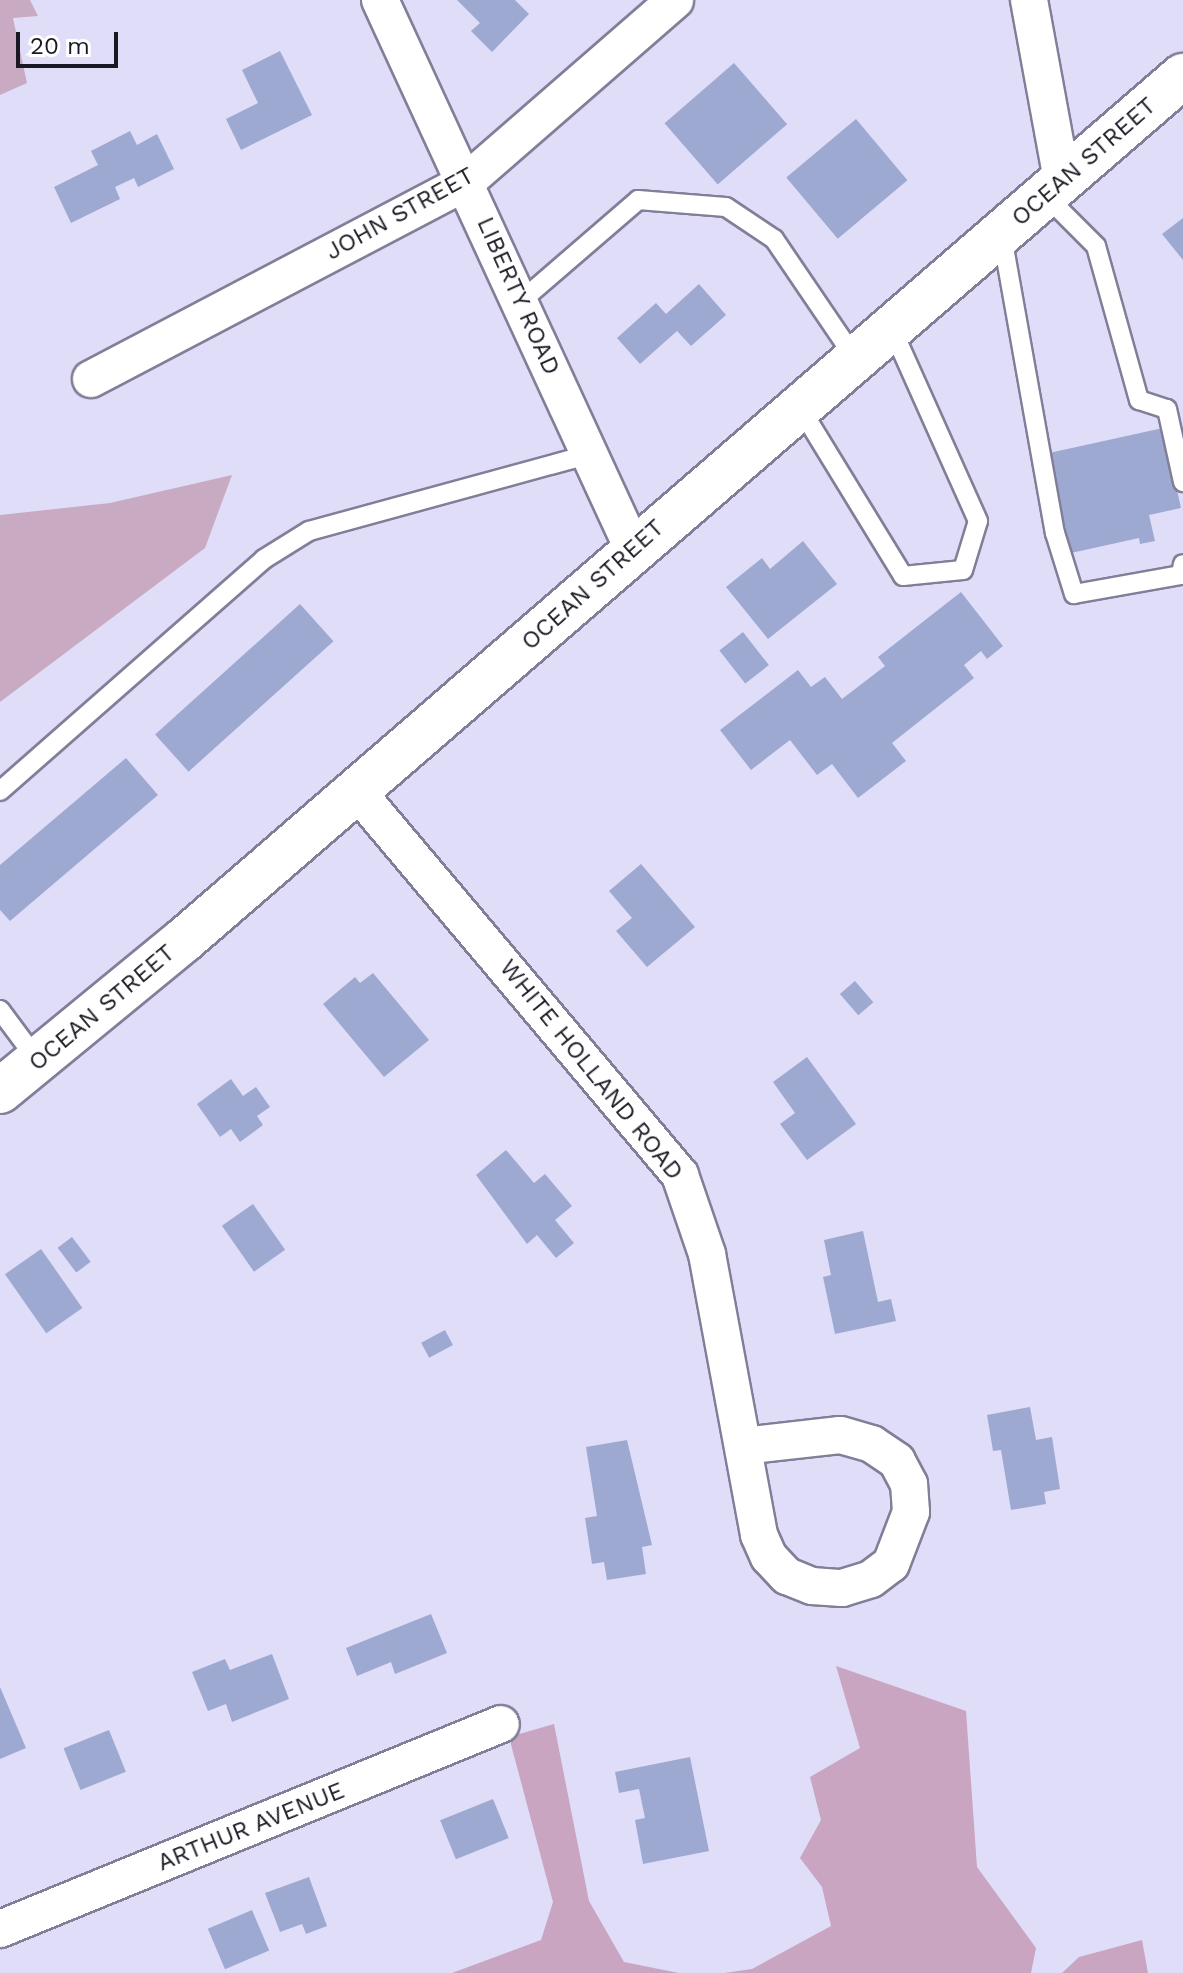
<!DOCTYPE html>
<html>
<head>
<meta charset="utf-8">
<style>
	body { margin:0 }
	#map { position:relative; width:1183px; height:1973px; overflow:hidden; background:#e0ddf9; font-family:"Work Sans",sans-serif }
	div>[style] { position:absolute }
	.green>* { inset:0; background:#c8abc3 }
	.forest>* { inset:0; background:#c9a5c2 }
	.building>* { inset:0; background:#9da9d0; transform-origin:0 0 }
	.roads { filter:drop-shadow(2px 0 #827e98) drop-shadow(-2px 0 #827e98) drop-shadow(0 2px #827e98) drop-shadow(0 -2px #827e98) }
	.service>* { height:18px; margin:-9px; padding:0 9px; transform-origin:9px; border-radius:9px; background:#fff }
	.minor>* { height:36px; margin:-18px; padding:0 18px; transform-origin:18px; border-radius:18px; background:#fff }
	.secondary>* { height:44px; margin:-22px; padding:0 22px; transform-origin:22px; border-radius:22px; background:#fff }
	span { translate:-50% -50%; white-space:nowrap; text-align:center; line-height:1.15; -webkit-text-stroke:7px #fff; paint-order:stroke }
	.street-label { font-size:24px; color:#1a1923 }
	.scale { position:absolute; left:16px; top:32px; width:102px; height:36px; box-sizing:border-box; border:4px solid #1a1923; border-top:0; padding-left:10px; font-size:24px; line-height:28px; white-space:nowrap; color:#1a1923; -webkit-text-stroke:6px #fff; paint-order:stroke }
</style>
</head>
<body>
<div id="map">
	<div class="green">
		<i style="clip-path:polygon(0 0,30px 0,38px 16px,13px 18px,27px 83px,0 95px)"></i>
		<i style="clip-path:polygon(232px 475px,205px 548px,0 702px,0 515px,110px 503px)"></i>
	</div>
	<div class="forest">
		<i style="clip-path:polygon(836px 1666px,966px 1711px,977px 1867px,1036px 1948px,1031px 1973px,724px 1973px,752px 1969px,831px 1926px,822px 1887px,800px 1858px,821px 1820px,810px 1777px,860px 1748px)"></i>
		<i style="clip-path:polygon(554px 1724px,589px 1901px,624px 1962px,679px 1973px,452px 1973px,541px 1940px,553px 1902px,509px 1737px)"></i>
		<i style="clip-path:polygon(1142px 1940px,1148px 1973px,1062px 1973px,1079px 1957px)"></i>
	</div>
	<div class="building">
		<i style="clip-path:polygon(457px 0,515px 0,529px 14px,492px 52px,471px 31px,480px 23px)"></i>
		<i style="clip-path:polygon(280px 51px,312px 115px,241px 150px,226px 119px,258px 103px,242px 70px)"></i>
		<i style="left:734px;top:63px;width:81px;height:92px;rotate:49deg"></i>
		<i style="left:856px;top:119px;width:80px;height:91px;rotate:50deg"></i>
		<i style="clip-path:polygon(130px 131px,137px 145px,157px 134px,174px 169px,138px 187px,134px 178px,115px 187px,120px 199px,71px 223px,54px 187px,98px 165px,91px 151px)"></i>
		<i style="clip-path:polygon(1183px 218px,1183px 260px,1162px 234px)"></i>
		<i style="clip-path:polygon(699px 284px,726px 315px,691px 346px,677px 331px,640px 364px,617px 338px,656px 303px,666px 314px)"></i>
		<i style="clip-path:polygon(1163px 428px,1181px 508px,1149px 515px,1155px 541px,1140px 544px,1139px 538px,1071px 553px,1049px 453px)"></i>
		<i style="clip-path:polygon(803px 541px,837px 584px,768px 639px,726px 587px,762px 558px,770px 569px)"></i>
		<i style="clip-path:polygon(961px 592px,1003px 646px,987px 659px,981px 651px,964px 665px,974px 678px,892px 743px,906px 761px,858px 798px,832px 764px,817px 775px,790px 740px,751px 770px,720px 730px,798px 670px,811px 687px,825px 677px,842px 699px,885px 666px,878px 657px)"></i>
		<i style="left:300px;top:604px;width:50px;height:195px;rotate:48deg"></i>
		<i style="left:743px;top:632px;width:42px;height:30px;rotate:52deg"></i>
		<i style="clip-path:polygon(126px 758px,158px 795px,10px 921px,0 910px,0 865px)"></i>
		<i style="clip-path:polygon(641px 864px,695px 927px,647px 967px,616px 931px,632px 918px,609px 891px)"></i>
		<i style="clip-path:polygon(373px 973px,429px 1040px,384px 1077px,323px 1004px,355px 977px,360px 983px)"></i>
		<i style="left:855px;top:981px;width:28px;height:20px;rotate:49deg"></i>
		<i style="clip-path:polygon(807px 1057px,856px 1124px,807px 1160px,780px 1124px,795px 1113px,773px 1082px)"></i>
		<i style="clip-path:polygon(231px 1079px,243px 1096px,256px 1087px,270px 1107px,257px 1116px,263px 1125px,240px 1142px,231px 1129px,220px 1137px,197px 1104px)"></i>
		<i style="clip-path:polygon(506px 1150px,534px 1183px,545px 1174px,572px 1206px,555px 1220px,574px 1243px,556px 1258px,537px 1235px,527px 1244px,476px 1175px)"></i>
		<i style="left:253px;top:1204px;width:56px;height:38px;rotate:55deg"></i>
		<i style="clip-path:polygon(863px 1231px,878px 1302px,891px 1299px,896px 1321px,835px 1334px,823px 1277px,831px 1275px,824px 1240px)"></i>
		<i style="left:72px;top:1237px;width:31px;height:18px;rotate:53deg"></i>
		<i style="left:41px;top:1249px;width:72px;height:44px;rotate:55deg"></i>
		<i style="left:445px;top:1330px;width:17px;height:27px;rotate:62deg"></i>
		<i style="clip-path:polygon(1030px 1407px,1036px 1440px,1052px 1437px,1060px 1489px,1044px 1492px,1046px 1504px,1011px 1510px,1001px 1450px,993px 1451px,987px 1415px)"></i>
		<i style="clip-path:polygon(627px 1440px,652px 1545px,642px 1547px,646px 1574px,607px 1580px,604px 1562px,592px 1564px,585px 1518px,597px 1516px,586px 1447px)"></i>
		<i style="clip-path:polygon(431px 1614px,447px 1653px,395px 1674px,391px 1662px,357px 1676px,346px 1648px)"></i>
		<i style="clip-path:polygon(272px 1654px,289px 1699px,232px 1722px,226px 1704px,208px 1711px,192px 1672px,225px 1659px,230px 1670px)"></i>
		<i style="clip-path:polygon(0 1687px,26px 1748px,0 1759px)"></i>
		<i style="left:109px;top:1730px;width:45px;height:49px;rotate:68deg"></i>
		<i style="clip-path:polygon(690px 1757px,709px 1851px,643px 1864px,635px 1820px,645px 1818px,639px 1789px,619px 1793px,615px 1772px)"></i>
		<i style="left:493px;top:1799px;width:42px;height:57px;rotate:68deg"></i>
		<i style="clip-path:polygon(309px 1877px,327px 1926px,306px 1934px,302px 1924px,280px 1932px,265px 1893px)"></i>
		<i style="left:252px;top:1910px;width:44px;height:48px;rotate:67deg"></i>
	</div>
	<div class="roads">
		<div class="service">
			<i style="left:1045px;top:195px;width:72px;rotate:45deg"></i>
			<i style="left:1096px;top:246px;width:160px;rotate:74.4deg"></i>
			<i style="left:1139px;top:400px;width:29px;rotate:18deg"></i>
			<i style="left:1167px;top:409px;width:75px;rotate:77.6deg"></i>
			<i style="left:1002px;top:236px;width:302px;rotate:79.9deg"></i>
			<i style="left:1055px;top:533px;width:64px;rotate:72.7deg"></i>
			<i style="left:1074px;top:594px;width:109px;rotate:-10.1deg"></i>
			<i style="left:1181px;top:575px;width:11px;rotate:-80deg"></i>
			<i style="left:520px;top:302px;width:156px;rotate:-40.8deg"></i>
			<i style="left:638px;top:200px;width:88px;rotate:4.5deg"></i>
			<i style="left:726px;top:207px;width:58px;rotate:33.7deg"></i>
			<i style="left:774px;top:239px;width:144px;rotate:55.8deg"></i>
			<i style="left:799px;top:406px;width:199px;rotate:58.5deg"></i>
			<i style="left:903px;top:576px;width:60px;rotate:-5.7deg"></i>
			<i style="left:963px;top:570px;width:51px;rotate:-73deg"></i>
			<i style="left:978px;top:521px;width:210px;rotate:-114.1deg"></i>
			<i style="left:0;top:791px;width:351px;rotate:-41.3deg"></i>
			<i style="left:264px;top:559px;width:53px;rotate:-31.9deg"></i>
			<i style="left:309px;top:531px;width:291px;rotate:-15.3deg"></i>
			<i style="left:0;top:1010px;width:64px;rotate:53.3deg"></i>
		</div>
		<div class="minor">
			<i style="left:380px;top:0;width:604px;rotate:65.26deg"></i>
			<i style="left:1029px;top:0;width:183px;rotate:79.6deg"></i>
			<i style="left:91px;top:379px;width:424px;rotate:-27.7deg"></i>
			<i style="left:466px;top:182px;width:277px;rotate:-41deg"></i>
			<i style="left:354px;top:788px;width:506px;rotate:49.89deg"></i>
			<i style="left:680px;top:1175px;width:83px;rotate:71.1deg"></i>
			<i style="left:707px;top:1254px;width:286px;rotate:79.5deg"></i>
			<i style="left:759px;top:1535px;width:24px;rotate:66deg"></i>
			<i style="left:769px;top:1557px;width:26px;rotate:47deg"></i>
			<i style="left:787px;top:1576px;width:27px;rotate:22deg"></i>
			<i style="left:812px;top:1586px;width:30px;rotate:4deg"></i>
			<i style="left:842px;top:1588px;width:30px;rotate:-17deg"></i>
			<i style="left:871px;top:1579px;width:25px;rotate:-37deg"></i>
			<i style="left:891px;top:1564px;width:56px;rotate:-69deg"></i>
			<i style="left:911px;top:1512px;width:28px;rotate:-94deg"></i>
			<i style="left:909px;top:1484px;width:26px;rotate:-118deg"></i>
			<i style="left:897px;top:1461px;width:30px;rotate:-146deg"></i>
			<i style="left:872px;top:1444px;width:33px;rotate:-164deg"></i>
			<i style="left:840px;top:1435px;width:97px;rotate:173.5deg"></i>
			<i style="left:0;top:1929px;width:541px;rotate:-22.25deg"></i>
		</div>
		<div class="secondary">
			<i style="left:0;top:1091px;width:238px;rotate:-39.4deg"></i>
			<i style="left:184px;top:940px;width:1321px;rotate:-40.86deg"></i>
		</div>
	</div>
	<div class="street-label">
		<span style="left:1084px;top:162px;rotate:-41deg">OCEAN STREET</span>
		<span style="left:400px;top:214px;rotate:-29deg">JOHN STREET</span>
		<span style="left:518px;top:296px;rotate:66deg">LIBERTY ROAD</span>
		<span style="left:593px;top:585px;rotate:-42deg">OCEAN STREET</span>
		<span style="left:102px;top:1008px;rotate:-40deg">OCEAN STREET</span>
		<span style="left:591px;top:1070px;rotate:51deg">WHITE HOLLAND ROAD</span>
		<span style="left:251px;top:1827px;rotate:-22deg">ARTHUR AVENUE</span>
	</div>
	<div class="scale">20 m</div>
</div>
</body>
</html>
